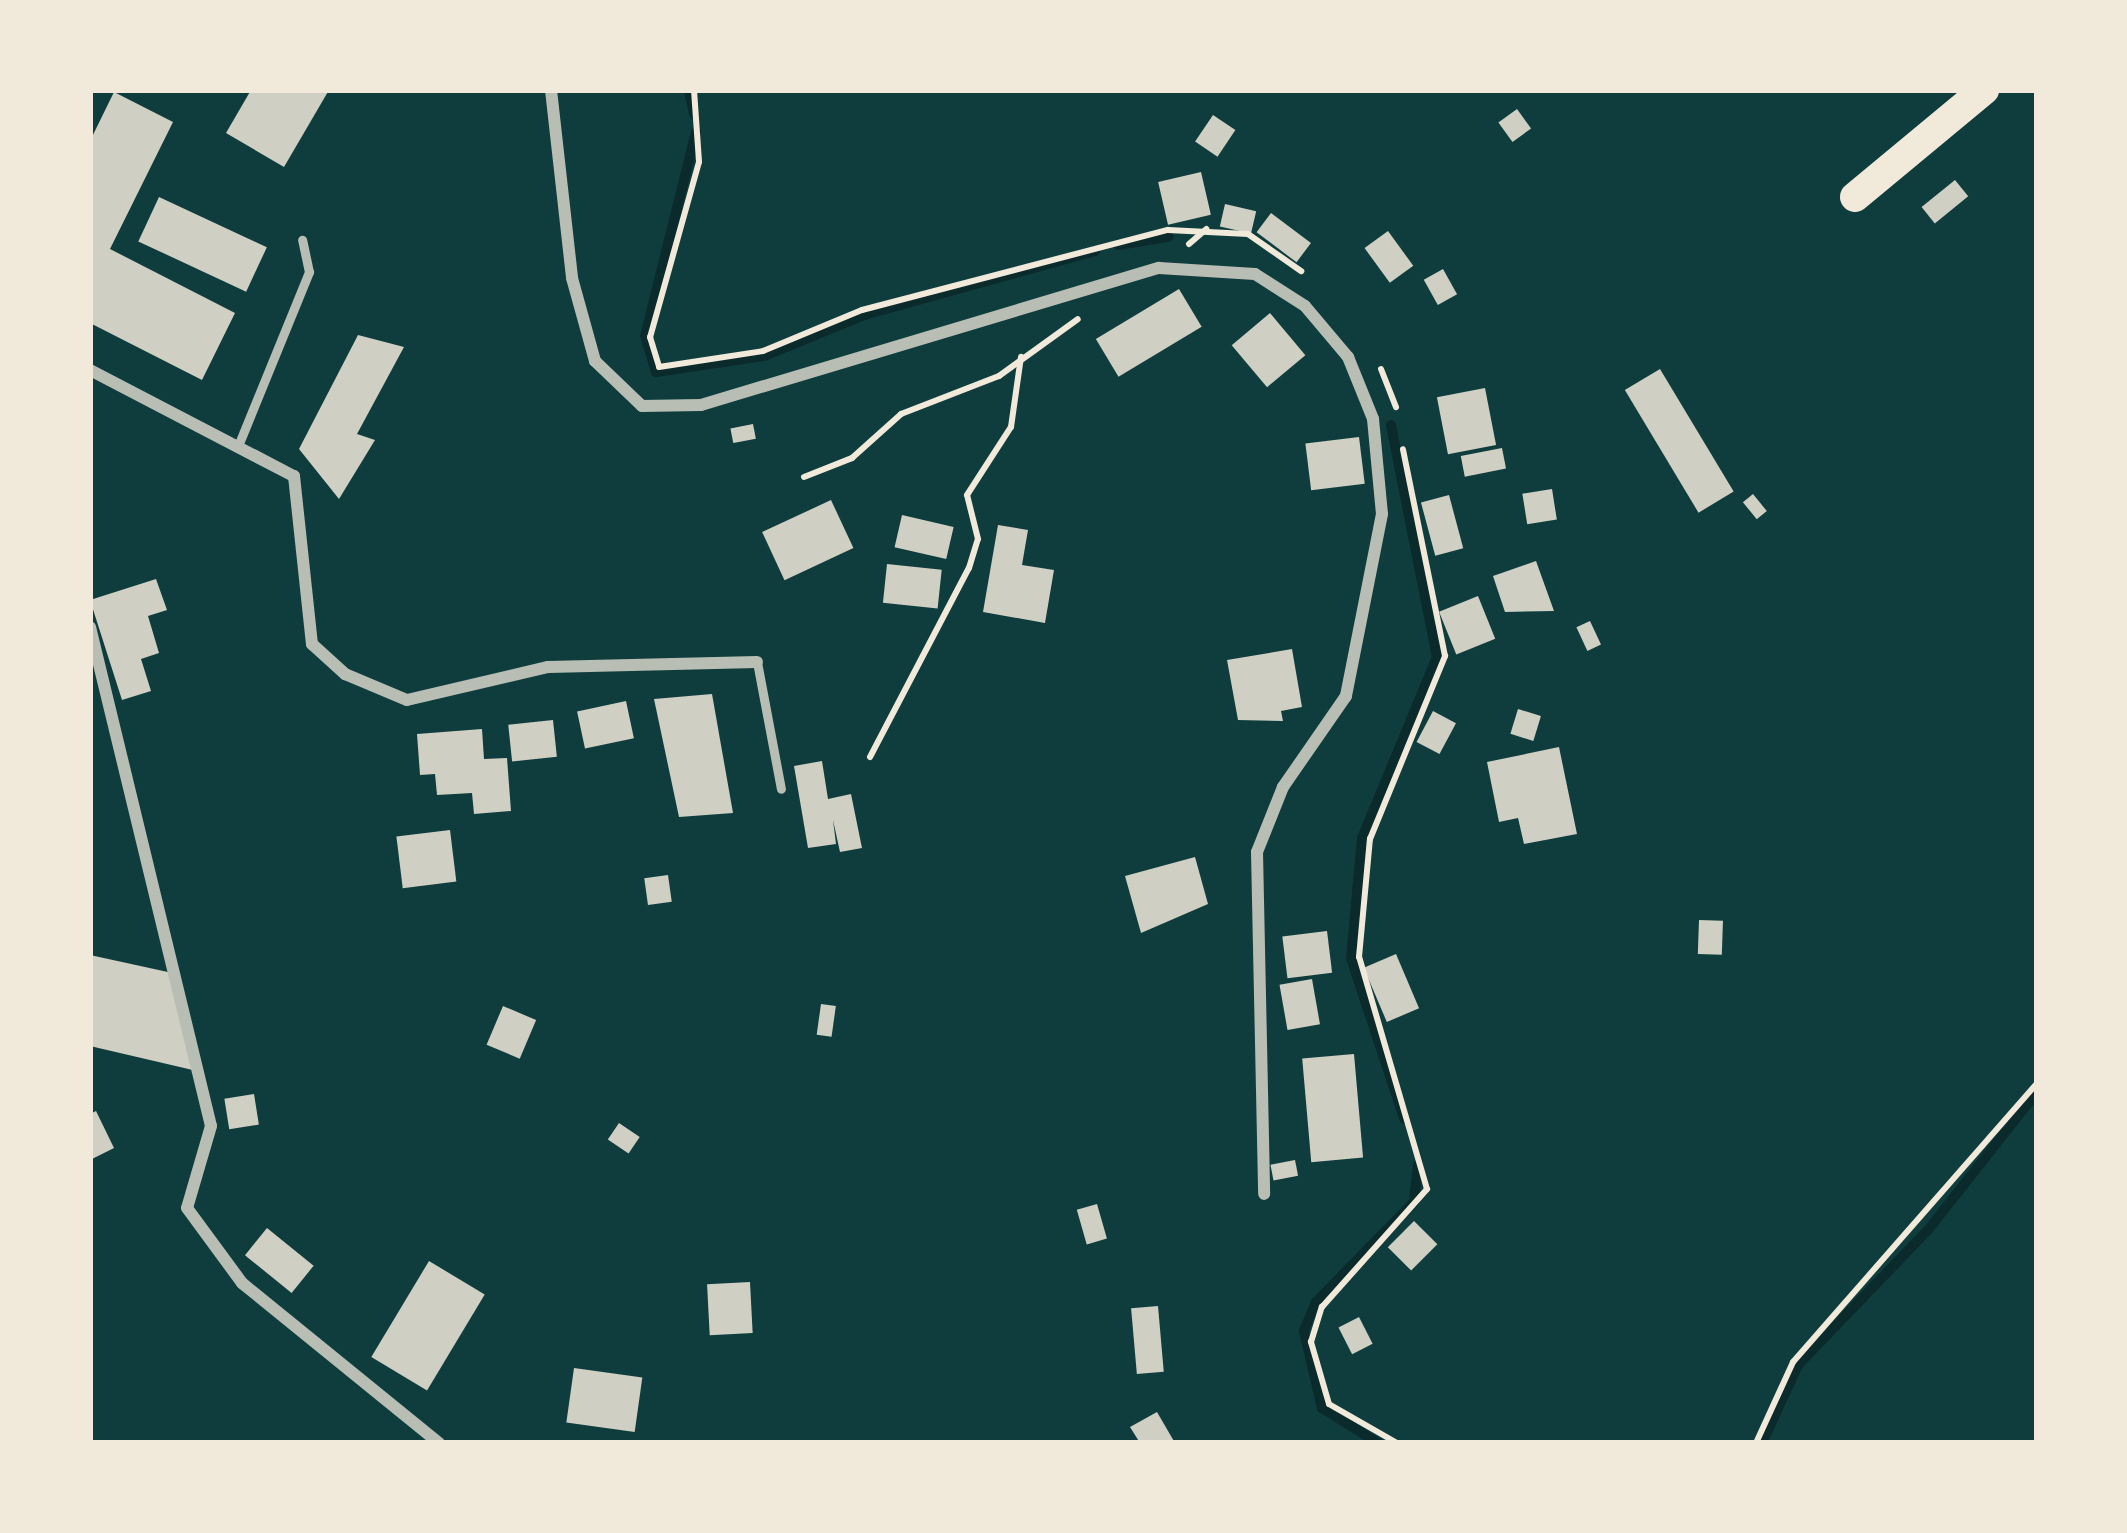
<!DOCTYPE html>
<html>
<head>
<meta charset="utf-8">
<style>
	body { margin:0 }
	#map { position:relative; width:2127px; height:1533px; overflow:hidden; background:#0f3d3e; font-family:"Public Sans",sans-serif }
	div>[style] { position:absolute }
	.stream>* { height:10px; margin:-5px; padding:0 5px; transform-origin:5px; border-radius:5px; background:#0a2a2b }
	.building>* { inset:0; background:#cfcfc3; transform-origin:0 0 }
	.path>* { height:6px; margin:-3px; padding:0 3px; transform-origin:3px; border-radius:3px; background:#f1e9da }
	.service>* { height:9px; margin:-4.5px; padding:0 4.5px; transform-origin:4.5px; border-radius:4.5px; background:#b8beb3 }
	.minor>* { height:12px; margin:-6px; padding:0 6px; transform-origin:6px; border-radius:6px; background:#b8beb3 }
	.primary>* { height:30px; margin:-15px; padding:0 15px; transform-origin:15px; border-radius:15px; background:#f1e9da }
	span { translate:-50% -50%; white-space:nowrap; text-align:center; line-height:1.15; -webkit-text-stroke:12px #f1e9da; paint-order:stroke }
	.frame { position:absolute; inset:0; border:93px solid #f1e9da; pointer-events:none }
</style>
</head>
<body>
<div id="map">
	<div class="stream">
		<i style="left:689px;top:90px;width:25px;rotate:78deg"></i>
		<i style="left:696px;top:132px;width:210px;rotate:104deg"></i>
		<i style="left:645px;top:336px;width:38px;rotate:73deg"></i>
		<i style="left:656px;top:372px;width:109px;rotate:-8.4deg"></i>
		<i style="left:764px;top:356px;width:108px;rotate:-22.3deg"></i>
		<i style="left:864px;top:315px;width:240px;rotate:-15.5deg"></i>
		<i style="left:1118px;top:245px;width:51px;rotate:-9.1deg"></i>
		<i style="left:1391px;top:425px;width:237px;rotate:78.8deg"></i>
		<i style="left:1437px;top:657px;width:196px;rotate:112.5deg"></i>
		<i style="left:1362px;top:838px;width:121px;rotate:95.2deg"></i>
		<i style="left:1351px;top:958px;width:169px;rotate:71.7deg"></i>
		<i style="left:1378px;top:1443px;width:66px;rotate:-148deg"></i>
		<i style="left:1322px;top:1408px;width:79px;rotate:-103.2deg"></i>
		<i style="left:1304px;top:1331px;width:31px;rotate:-68deg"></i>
		<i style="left:1316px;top:1302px;width:140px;rotate:-45.6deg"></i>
		<i style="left:1414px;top:1202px;width:37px;rotate:-84deg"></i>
		<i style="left:1762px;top:1443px;width:86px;rotate:-65.2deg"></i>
		<i style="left:1798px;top:1365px;width:187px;rotate:-46.1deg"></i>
		<i style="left:1928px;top:1230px;width:176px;rotate:-51.7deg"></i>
	</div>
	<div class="building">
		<i style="clip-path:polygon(251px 90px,329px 90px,284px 167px,226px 133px)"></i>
		<i style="clip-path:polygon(114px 92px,173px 122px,110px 249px,235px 313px,202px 380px,90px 323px,90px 141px)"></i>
		<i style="left:1517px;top:109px;width:24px;height:23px;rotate:54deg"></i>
		<i style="left:1213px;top:115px;width:27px;height:32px;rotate:34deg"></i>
		<i style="left:1201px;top:172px;width:44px;height:44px;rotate:77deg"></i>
		<i style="left:1955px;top:180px;width:21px;height:43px;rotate:51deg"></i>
		<i style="left:159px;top:197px;width:119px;height:49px;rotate:25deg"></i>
		<i style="left:1225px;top:204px;width:32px;height:23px;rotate:13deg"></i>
		<i style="left:1271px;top:213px;width:50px;height:24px;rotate:37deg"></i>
		<i style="left:1388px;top:231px;width:43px;height:29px;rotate:54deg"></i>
		<i style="left:1443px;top:269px;width:29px;height:22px;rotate:61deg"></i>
		<i style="left:1179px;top:289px;width:44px;height:97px;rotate:59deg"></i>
		<i style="left:1270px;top:313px;width:55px;height:50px;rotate:50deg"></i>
		<i style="clip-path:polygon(358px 335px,404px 347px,357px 434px,375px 440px,339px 499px,299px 449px)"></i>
		<i style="left:1660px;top:369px;width:143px;height:41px;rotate:59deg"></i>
		<i style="left:1485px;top:388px;width:58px;height:49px;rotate:79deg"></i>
		<i style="left:753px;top:424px;width:15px;height:23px;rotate:79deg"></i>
		<i style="left:1359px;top:437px;width:47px;height:54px;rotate:83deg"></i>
		<i style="left:1502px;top:448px;width:21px;height:42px;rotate:79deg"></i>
		<i style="left:1552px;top:489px;width:31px;height:30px;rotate:81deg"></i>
		<i style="left:1753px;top:494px;width:22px;height:13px;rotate:51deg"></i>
		<i style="left:1449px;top:495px;width:55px;height:29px;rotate:75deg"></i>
		<i style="left:831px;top:500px;width:53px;height:76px;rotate:65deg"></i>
		<i style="left:902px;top:515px;width:53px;height:33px;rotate:13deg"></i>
		<i style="clip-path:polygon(998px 525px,1028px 530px,1022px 565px,1054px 570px,1045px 623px,983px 612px)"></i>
		<i style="clip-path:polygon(1536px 561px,1554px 611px,1505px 612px,1493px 576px)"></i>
		<i style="left:887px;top:564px;width:55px;height:39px;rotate:6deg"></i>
		<i style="clip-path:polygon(156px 579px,167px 610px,148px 616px,159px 653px,141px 659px,151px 691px,122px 700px,90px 600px)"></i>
		<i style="left:1478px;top:596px;width:46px;height:42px;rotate:68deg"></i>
		<i style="left:1590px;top:621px;width:26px;height:15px;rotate:65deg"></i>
		<i style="clip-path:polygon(1292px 649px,1302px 707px,1281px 711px,1283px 721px,1238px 720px,1227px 660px)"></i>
		<i style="clip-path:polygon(712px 694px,733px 813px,679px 817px,654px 699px)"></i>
		<i style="left:626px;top:701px;width:38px;height:50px;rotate:78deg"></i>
		<i style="left:1518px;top:709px;width:24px;height:26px;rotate:17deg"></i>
		<i style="left:1433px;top:711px;width:26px;height:35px;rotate:28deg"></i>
		<i style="left:553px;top:720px;width:37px;height:45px;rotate:84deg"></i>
		<i style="clip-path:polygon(482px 729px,484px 759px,507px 758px,511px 811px,474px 814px,472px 793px,437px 795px,435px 774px,420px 775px,417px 734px)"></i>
		<i style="clip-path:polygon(1559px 747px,1577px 834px,1524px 844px,1518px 818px,1499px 822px,1487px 762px)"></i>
		<i style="clip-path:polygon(822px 761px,828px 799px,851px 794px,862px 848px,840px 852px,833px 820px,836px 844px,808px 848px,794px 766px)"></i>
		<i style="left:450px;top:830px;width:52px;height:54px;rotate:83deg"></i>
		<i style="clip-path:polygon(1195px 857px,1208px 904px,1141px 933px,1125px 876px)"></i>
		<i style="left:668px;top:875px;width:27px;height:24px;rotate:82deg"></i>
		<i style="left:1699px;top:920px;width:24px;height:34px;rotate:2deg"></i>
		<i style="left:1327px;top:931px;width:42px;height:45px;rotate:83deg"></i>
		<i style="left:1396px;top:954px;width:59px;height:35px;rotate:67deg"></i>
		<i style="clip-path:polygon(90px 955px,177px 974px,197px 1071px,90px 1046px)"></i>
		<i style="left:1312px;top:979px;width:46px;height:33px;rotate:80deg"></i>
		<i style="left:821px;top:1004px;width:15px;height:31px;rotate:8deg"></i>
		<i style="left:503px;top:1006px;width:36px;height:42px;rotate:23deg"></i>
		<i style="left:1354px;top:1054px;width:104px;height:52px;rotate:85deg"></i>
		<i style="left:254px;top:1094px;width:31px;height:30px;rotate:81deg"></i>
		<i style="clip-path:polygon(96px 1111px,114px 1148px,90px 1160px,90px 1114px)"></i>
		<i style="left:619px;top:1123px;width:25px;height:20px;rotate:34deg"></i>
		<i style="left:1295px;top:1160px;width:16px;height:25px;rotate:79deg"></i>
		<i style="left:1097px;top:1204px;width:36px;height:21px;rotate:74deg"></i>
		<i style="left:1414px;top:1221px;width:33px;height:37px;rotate:45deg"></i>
		<i style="left:267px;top:1228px;width:60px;height:35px;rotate:39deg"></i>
		<i style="left:429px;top:1261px;width:65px;height:112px;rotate:31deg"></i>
		<i style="left:750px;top:1282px;width:51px;height:43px;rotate:87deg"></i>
		<i style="left:1158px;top:1306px;width:66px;height:27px;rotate:85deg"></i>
		<i style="left:1359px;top:1317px;width:30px;height:23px;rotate:63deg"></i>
		<i style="left:574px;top:1368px;width:69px;height:55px;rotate:8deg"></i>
		<i style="clip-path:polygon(1157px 1412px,1175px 1443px,1140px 1443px,1130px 1427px)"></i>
	</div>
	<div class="path">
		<i style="left:694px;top:90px;width:72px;rotate:86deg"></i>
		<i style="left:699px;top:162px;width:182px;rotate:105.6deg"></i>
		<i style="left:650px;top:337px;width:31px;rotate:73deg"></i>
		<i style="left:659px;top:367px;width:105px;rotate:-8.7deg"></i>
		<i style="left:763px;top:351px;width:107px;rotate:-22.5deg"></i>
		<i style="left:862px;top:310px;width:316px;rotate:-14.7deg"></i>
		<i style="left:1168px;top:230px;width:80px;rotate:2.9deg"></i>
		<i style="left:1248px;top:234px;width:65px;rotate:34.9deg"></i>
		<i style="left:1189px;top:244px;width:23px;rotate:-41deg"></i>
		<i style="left:1381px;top:369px;width:41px;rotate:68.5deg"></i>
		<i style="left:804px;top:477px;width:52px;rotate:-21.6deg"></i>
		<i style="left:852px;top:458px;width:66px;rotate:-41.9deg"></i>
		<i style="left:901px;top:414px;width:105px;rotate:-21.2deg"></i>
		<i style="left:999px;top:376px;width:97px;rotate:-35.8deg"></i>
		<i style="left:870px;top:757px;width:213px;rotate:-62.4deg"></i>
		<i style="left:969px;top:568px;width:30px;rotate:-73deg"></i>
		<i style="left:978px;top:539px;width:45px;rotate:-104deg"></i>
		<i style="left:967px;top:495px;width:81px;rotate:-57.1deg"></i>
		<i style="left:1011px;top:427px;width:71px;rotate:-81.9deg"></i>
		<i style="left:1397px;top:1443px;width:78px;rotate:-150.2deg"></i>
		<i style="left:1329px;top:1404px;width:65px;rotate:-106.2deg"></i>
		<i style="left:1311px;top:1342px;width:37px;rotate:-73deg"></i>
		<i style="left:1322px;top:1307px;width:158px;rotate:-48.3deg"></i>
		<i style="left:1427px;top:1189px;width:242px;rotate:-106.3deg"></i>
		<i style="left:1359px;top:957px;width:119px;rotate:-84.7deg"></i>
		<i style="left:1370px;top:839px;width:198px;rotate:-67.7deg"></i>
		<i style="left:1445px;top:656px;width:211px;rotate:-101.5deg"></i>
		<i style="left:1756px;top:1443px;width:89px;rotate:-65.4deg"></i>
		<i style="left:1793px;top:1362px;width:371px;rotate:-48.8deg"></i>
	</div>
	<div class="service">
		<i style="left:240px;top:441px;width:183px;rotate:-67.8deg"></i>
		<i style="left:309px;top:272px;width:33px;rotate:-102deg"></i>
		<i style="left:757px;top:662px;width:129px;rotate:79.3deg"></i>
	</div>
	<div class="minor">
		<i style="left:551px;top:90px;width:189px;rotate:83.6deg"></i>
		<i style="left:572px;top:278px;width:86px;rotate:74.5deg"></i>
		<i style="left:595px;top:361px;width:65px;rotate:43.8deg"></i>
		<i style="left:642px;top:406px;width:59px;rotate:-1deg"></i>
		<i style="left:701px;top:405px;width:478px;rotate:-16.7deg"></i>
		<i style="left:1159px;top:268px;width:96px;rotate:3.6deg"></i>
		<i style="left:1255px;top:274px;width:59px;rotate:32.6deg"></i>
		<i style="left:1305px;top:306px;width:67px;rotate:49.9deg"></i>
		<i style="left:1348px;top:357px;width:67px;rotate:68deg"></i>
		<i style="left:1373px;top:419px;width:95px;rotate:84.6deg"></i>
		<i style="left:1382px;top:514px;width:186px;rotate:101.2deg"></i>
		<i style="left:1346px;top:696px;width:111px;rotate:124.7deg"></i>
		<i style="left:1283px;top:787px;width:70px;rotate:111.8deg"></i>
		<i style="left:1257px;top:852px;width:342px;rotate:88.8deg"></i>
		<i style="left:90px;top:370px;width:230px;rotate:27.5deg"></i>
		<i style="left:294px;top:476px;width:169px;rotate:83.9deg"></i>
		<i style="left:312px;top:644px;width:45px;rotate:42.3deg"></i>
		<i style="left:345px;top:674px;width:67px;rotate:22.8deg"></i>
		<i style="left:407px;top:700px;width:145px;rotate:-13.2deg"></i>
		<i style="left:548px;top:667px;width:209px;rotate:-1.4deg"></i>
		<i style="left:90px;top:627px;width:513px;rotate:76.37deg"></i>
		<i style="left:211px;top:1126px;width:85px;rotate:106.3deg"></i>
		<i style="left:187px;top:1208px;width:93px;rotate:53.7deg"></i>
		<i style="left:242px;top:1283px;width:254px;rotate:39.1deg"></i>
	</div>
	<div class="primary">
		<i style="left:1855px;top:197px;width:168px;rotate:-39.7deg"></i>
	</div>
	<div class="frame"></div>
</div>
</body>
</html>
